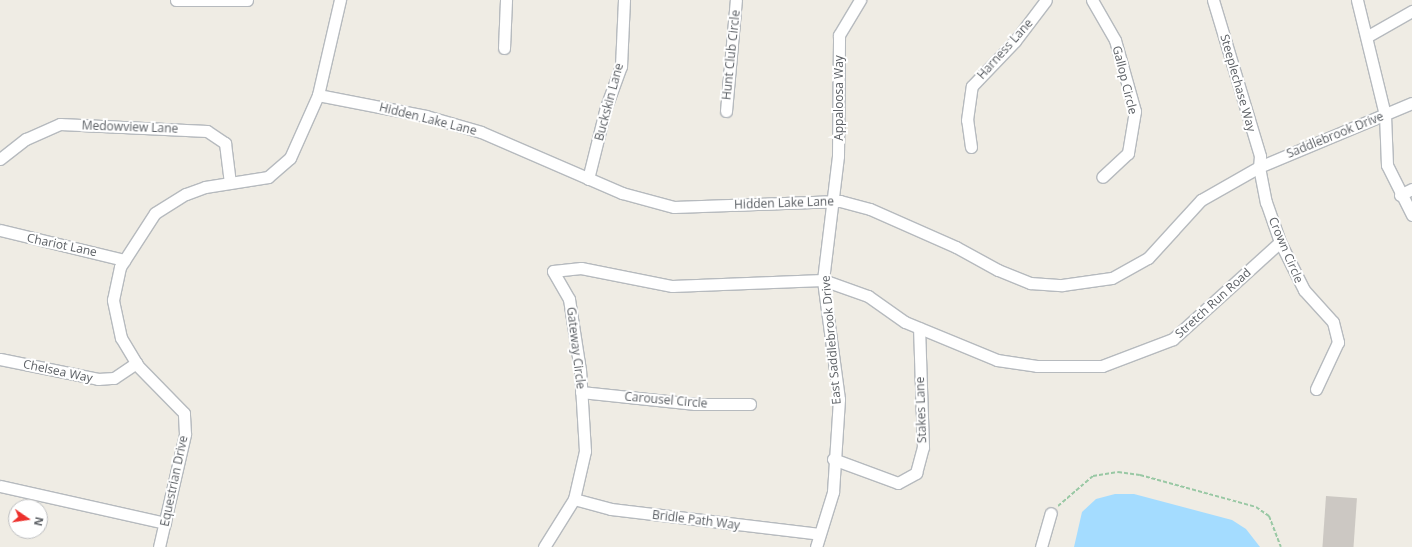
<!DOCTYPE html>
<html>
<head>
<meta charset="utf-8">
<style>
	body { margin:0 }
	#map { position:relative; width:1412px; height:547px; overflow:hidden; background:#efece4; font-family:"Open Sans",sans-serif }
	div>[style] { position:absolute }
	.water>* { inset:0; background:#a4dcff }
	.building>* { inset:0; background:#ccc8c3; transform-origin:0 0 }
	.path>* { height:2px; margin-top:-1px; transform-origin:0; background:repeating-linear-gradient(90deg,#99c8a4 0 4px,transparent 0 6px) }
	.roads { filter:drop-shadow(1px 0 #b6babe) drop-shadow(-1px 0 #b6babe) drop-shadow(0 1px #b6babe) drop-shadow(0 -1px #b6babe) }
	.minor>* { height:11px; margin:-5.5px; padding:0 5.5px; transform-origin:5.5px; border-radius:5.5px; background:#fff }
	span { translate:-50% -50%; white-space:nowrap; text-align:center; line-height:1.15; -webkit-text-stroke:4px #fff; paint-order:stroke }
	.street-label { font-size:12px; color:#5c6065 }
	.north { position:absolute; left:8px; top:499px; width:40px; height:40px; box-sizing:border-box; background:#fff; border:1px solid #bebfc1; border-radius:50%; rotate:103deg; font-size:11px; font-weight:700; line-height:16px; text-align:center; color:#5c6065 }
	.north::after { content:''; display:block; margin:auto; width:14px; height:18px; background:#ec312d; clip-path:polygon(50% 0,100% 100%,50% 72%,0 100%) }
</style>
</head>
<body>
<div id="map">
	<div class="water">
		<i style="clip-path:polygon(1115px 494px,1134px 494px,1232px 520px,1246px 529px,1260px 547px,1074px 547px,1082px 512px,1096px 499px)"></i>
	</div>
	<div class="building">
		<i style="left:1326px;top:496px;width:31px;height:51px;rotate:4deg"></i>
	</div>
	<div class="path">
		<i style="left:1058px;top:506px;width:46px;rotate:-40.6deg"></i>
		<i style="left:1093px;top:476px;width:25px;rotate:-9deg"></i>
		<i style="left:1118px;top:472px;width:22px;rotate:8deg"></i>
		<i style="left:1140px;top:475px;width:120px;rotate:15.4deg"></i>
		<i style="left:1256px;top:507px;width:16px;rotate:35deg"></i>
		<i style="left:1269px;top:516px;width:33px;rotate:69deg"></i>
	</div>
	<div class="roads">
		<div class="minor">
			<i style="left:176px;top:0;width:71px"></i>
			<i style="left:1092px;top:0;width:46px;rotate:60.1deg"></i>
			<i style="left:1115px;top:40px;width:74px;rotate:74.3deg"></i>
			<i style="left:1135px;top:111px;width:43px;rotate:99.5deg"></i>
			<i style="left:1128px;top:153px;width:35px;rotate:137deg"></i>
			<i style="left:1213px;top:0;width:163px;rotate:73.2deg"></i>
			<i style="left:1260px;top:156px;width:11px;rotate:95deg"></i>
			<i style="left:1259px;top:167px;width:36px;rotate:79deg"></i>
			<i style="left:1266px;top:202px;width:42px;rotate:70.7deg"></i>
			<i style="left:1280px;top:242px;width:54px;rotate:63.4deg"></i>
			<i style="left:1304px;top:290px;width:43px;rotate:47.8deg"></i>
			<i style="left:1333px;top:322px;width:21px;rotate:76deg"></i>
			<i style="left:1338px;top:342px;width:52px;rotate:115.1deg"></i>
			<i style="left:1357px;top:0;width:118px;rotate:76.3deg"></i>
			<i style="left:1385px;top:115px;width:50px;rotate:87.7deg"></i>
			<i style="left:1387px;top:165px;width:56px;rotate:63.4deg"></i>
			<i style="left:1368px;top:36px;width:51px;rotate:-29.6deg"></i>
			<i style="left:504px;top:48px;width:48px;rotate:-87.6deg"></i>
			<i style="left:318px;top:95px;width:110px;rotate:11deg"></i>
			<i style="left:426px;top:116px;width:57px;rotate:16.2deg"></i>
			<i style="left:481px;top:132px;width:154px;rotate:23.4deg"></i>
			<i style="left:622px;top:193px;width:54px;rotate:15.1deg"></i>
			<i style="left:674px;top:207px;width:166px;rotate:-2.1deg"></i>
			<i style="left:840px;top:201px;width:31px;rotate:15deg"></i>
			<i style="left:870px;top:209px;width:94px;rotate:23.8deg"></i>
			<i style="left:956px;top:247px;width:48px;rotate:28.7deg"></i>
			<i style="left:998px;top:270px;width:35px;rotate:22deg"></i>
			<i style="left:1030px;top:283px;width:32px;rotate:4deg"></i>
			<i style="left:1062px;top:285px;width:50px;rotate:-8deg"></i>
			<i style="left:1112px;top:278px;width:41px;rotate:-29.1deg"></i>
			<i style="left:1148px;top:258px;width:79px;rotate:-47.6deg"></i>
			<i style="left:1201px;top:200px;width:67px;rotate:-29.6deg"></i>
			<i style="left:1259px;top:167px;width:166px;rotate:-22.7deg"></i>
			<i style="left:726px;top:111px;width:111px;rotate:-84.9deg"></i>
			<i style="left:971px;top:147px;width:27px;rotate:-98deg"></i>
			<i style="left:967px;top:120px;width:34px;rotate:-82deg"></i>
			<i style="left:972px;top:86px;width:62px;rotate:-46.3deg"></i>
			<i style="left:1015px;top:41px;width:51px;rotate:-52.9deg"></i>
			<i style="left:0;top:159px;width:33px;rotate:-38deg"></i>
			<i style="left:26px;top:139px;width:37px;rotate:-24deg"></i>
			<i style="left:60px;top:124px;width:147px;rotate:2.7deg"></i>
			<i style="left:207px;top:131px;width:22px;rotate:34deg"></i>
			<i style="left:225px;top:143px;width:40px;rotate:82.9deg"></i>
			<i style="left:588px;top:179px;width:74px;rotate:-76deg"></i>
			<i style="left:606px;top:107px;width:44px;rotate:-69.9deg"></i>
			<i style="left:621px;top:66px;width:66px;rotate:-87.4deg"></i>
			<i style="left:1400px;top:195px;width:13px;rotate:-27deg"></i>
			<i style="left:0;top:230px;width:128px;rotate:13.6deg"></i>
			<i style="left:0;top:359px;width:100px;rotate:11.5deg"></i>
			<i style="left:98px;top:379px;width:16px;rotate:-4deg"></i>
			<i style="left:114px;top:378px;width:27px;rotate:-34deg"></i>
			<i style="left:581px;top:392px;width:115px;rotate:6deg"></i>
			<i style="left:695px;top:404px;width:55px"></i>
			<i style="left:833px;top:459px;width:69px;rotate:20.3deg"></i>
			<i style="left:898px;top:483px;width:21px;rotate:-29deg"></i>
			<i style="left:916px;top:473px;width:27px;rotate:-75deg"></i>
			<i style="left:923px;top:447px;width:119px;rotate:-91.9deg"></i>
			<i style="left:0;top:486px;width:169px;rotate:12.6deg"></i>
			<i style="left:574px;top:499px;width:38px;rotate:15deg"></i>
			<i style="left:611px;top:509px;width:210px;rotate:6.8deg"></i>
			<i style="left:159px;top:547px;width:116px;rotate:-77deg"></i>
			<i style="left:185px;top:434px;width:21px;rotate:-93deg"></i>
			<i style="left:184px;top:413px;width:66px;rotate:-134.4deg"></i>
			<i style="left:138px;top:366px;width:33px;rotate:-121deg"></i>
			<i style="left:121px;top:338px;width:39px;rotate:-102deg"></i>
			<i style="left:113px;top:300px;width:34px;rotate:-78deg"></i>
			<i style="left:120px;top:267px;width:64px;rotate:-57.1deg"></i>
			<i style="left:155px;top:213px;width:36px;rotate:-32deg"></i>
			<i style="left:186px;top:194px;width:20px;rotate:-20deg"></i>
			<i style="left:205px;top:187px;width:64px;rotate:-9deg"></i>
			<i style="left:268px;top:177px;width:29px;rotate:-41deg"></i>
			<i style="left:290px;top:158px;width:69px;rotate:-66deg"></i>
			<i style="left:318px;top:95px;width:98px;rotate:-77deg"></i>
			<i style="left:544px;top:547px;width:57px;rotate:-58deg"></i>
			<i style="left:574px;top:499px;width:49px;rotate:-77.1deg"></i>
			<i style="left:585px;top:451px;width:81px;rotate:-93.5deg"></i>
			<i style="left:580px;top:370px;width:72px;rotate:-98.8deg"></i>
			<i style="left:569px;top:299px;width:32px;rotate:-120deg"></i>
			<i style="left:553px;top:271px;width:28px;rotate:-6deg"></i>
			<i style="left:581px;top:268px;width:93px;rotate:11.2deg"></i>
			<i style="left:672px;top:286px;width:151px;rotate:-2.3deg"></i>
			<i style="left:823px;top:280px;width:48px;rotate:19.6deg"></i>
			<i style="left:868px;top:296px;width:45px;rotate:35.1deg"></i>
			<i style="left:905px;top:322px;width:100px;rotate:22.4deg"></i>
			<i style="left:997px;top:360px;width:40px;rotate:8.5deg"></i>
			<i style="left:1037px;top:366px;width:65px"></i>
			<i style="left:1102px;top:366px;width:76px;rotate:-20.8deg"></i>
			<i style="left:1173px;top:339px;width:144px;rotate:-42.2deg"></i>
			<i style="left:816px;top:547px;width:58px;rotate:-72.8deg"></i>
			<i style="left:833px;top:492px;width:93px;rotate:-86.3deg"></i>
			<i style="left:839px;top:399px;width:120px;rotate:-97.7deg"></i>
			<i style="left:823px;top:280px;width:125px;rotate:-83.1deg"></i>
			<i style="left:838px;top:156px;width:121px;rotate:-89.5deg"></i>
			<i style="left:839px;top:35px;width:41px;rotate:-59deg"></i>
			<i style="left:1041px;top:547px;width:35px;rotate:-74deg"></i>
		</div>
	</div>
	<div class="street-label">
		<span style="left:1005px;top:49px;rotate:-48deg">Harness Lane</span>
		<span style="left:731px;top:55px;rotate:-84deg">Hunt Club Circle</span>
		<span style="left:1125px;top:80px;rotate:76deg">Gallop Circle</span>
		<span style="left:1238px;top:83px;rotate:74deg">Steeplechase Way</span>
		<span style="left:839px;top:98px;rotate:-90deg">Appaloosa Way</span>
		<span style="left:609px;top:102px;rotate:-75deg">Buckskin Lane</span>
		<span style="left:428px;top:119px;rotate:14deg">Hidden Lake Lane</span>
		<span style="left:130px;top:127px;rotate:2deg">Medowview Lane</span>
		<span style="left:1335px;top:135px;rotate:-22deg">Saddlebrook Drive</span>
		<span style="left:784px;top:203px;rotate:-2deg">Hidden Lake Lane</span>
		<span style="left:62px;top:245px;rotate:12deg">Chariot Lane</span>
		<span style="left:1286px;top:250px;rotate:67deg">Crown Circle</span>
		<span style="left:1213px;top:303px;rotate:-42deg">Stretch Run Road</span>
		<span style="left:831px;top:340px;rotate:-95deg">East Saddlebrook Drive</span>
		<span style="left:576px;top:348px;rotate:83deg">Gateway Circle</span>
		<span style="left:58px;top:371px;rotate:12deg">Chelsea Way</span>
		<span style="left:666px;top:400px;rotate:5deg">Carousel Circle</span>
		<span style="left:921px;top:410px;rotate:-92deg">Stakes Lane</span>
		<span style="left:174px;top:481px;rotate:-78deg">Equestrian Drive</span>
		<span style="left:696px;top:520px;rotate:7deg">Bridle Path Way</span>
	</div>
	<div class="north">N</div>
</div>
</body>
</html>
